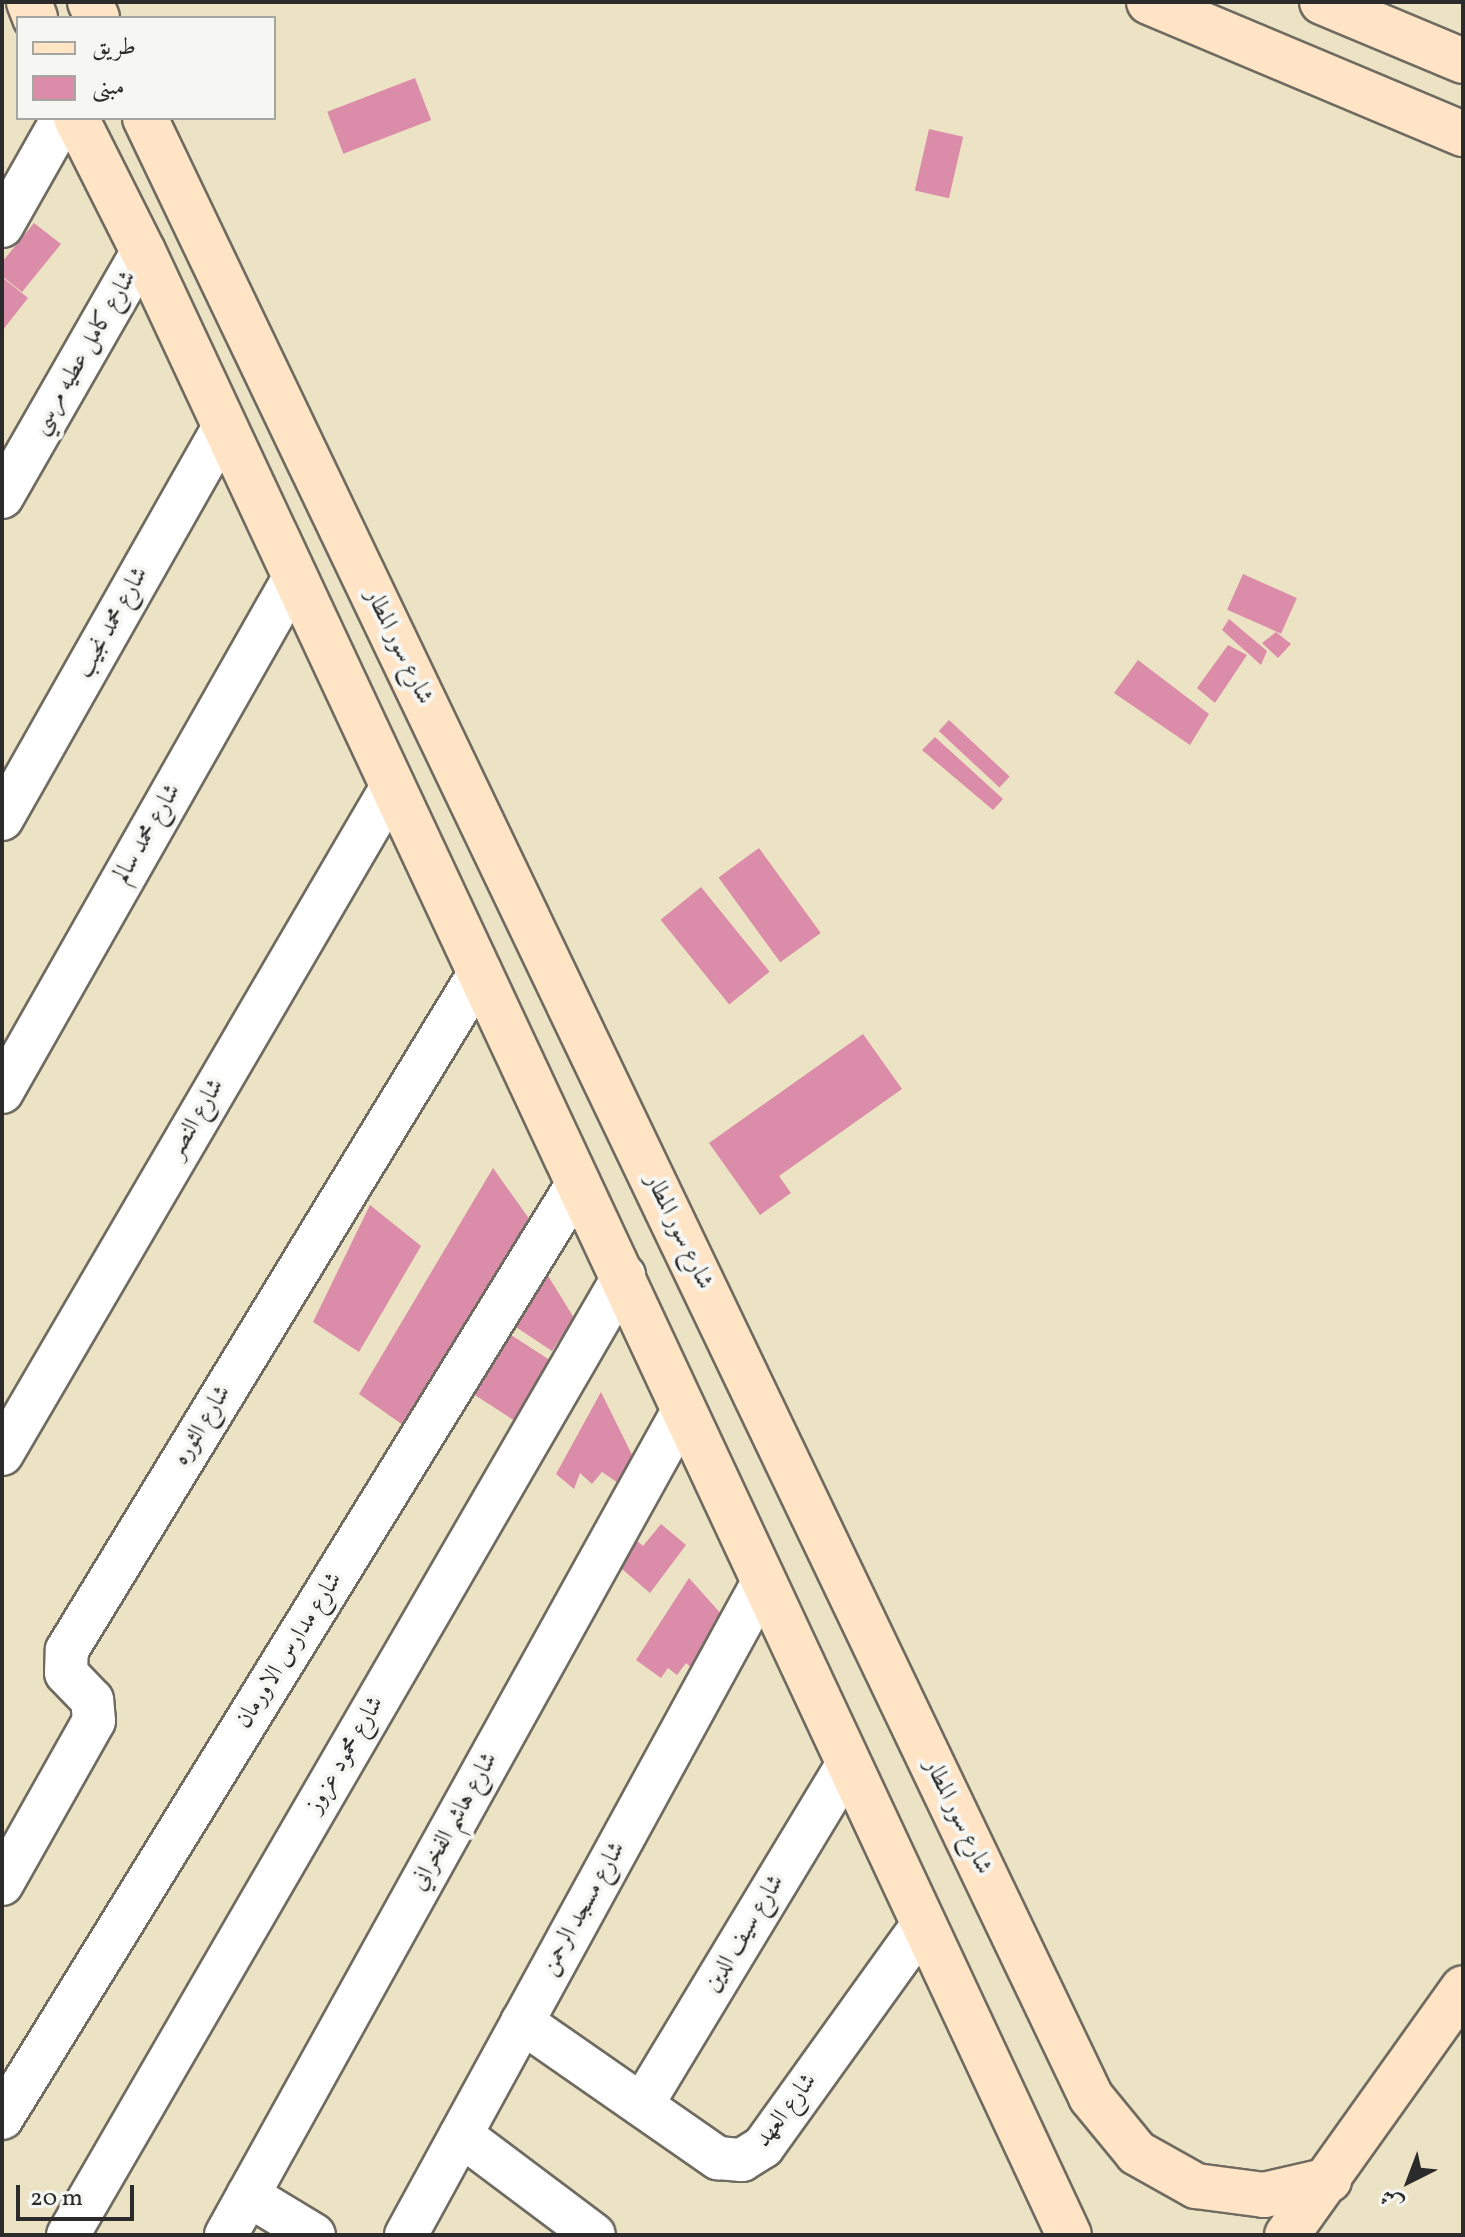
<!DOCTYPE html>
<html>
<head>
<meta charset="utf-8">
<style>
	body { margin:0 }
	#map { position:relative; width:1465px; height:2237px; overflow:hidden; background:#ece3c5; font-family:Vollkorn,Amiri,serif }
	div>[style] { position:absolute }
	.building>* { inset:0; background:#db8ca8; transform-origin:0 0 }
	.roads { filter:drop-shadow(2px 0 #6f6b61) drop-shadow(-2px 0 #6f6b61) drop-shadow(0 2px #6f6b61) drop-shadow(0 -2px #6f6b61) }
	.street>* { height:42px; margin:-21px; padding:0 21px; transform-origin:21px; border-radius:21px; background:#fff }
	.secondary>* { height:44px; margin:-22px; padding:0 22px; transform-origin:22px; border-radius:22px; background:#ffe4c6 }
	span { translate:-50% -50%; white-space:nowrap; text-align:center; line-height:1.15; -webkit-text-stroke:8px #f6f6f2; paint-order:stroke }
	.street-label { font-size:24px; color:#2b2b2b }
	.frame { position:absolute; inset:0; border:4px solid #2b2b2b; pointer-events:none }
	.legend { position:absolute; left:16px; top:16px; width:260px; height:104px; box-sizing:border-box; background:#f6f6f2; border:2px solid #a5a5a2; margin:0; padding:10px 14px; list-style:none; font-size:24px; color:#2b2b2b }
	.legend li { display:flex; align-items:center; gap:16px; height:40px }
	.legend b { width:40px; border:2px solid #a5a5a2 }
	.north { position:absolute; left:1369px; top:2141px; width:80px; height:80px; -webkit-text-stroke:6px #f6f6f2; paint-order:stroke; rotate:222deg; font-size:22px; font-weight:700; line-height:32px; text-align:center; color:#2b2b2b }
	.north::after { content:''; display:block; margin:auto; width:28px; height:36px; background:#2b2b2b; clip-path:polygon(50% 0,100% 100%,50% 72%,0 100%) }
	.scale { position:absolute; left:16px; top:2185px; width:118px; height:36px; box-sizing:border-box; border:4px solid #2b2b2b; border-top:0; padding-left:10px; font-size:24px; line-height:28px; white-space:nowrap; color:#2b2b2b; -webkit-text-stroke:6px #f6f6f2; paint-order:stroke }
</style>
</head>
<body>
<div id="map">
	<div class="building">
		<i style="left:415px;top:78px;width:45px;height:94px;rotate:69deg"></i>
		<i style="left:929px;top:129px;width:35px;height:63px;rotate:13deg"></i>
		<i style="clip-path:polygon(34px 223px,61px 244px,22px 292px,2px 276px,2px 262px)"></i>
		<i style="clip-path:polygon(2px 277px,28px 298px,2px 331px)"></i>
		<i style="left:1243px;top:574px;width:59px;height:39px;rotate:24deg"></i>
		<i style="clip-path:polygon(1229px 619px,1267px 651px,1261px 665px,1222px 630px)"></i>
		<i style="clip-path:polygon(1276px 632px,1291px 644px,1278px 658px,1262px 643px)"></i>
		<i style="clip-path:polygon(1228px 645px,1247px 655px,1215px 703px,1197px 688px)"></i>
		<i style="clip-path:polygon(1138px 660px,1209px 714px,1190px 745px,1114px 693px)"></i>
		<i style="left:949px;top:720px;width:83px;height:15px;rotate:43deg"></i>
		<i style="clip-path:polygon(935px 737px,1003px 799px,993px 810px,922px 750px)"></i>
		<i style="left:759px;top:848px;width:105px;height:50px;rotate:54deg"></i>
		<i style="left:701px;top:887px;width:109px;height:52px;rotate:51deg"></i>
		<i style="clip-path:polygon(863px 1034px,902px 1089px,779px 1176px,791px 1193px,760px 1215px,709px 1143px)"></i>
		<i style="clip-path:polygon(493px 1168px,535px 1227px,417px 1435px,359px 1394px)"></i>
		<i style="clip-path:polygon(370px 1205px,421px 1246px,359px 1352px,313px 1322px)"></i>
		<i style="clip-path:polygon(542px 1266px,574px 1318px,552px 1351px,507px 1321px)"></i>
		<i style="left:508px;top:1333px;width:57px;height:70px;rotate:33deg"></i>
		<i style="clip-path:polygon(601px 1392px,640px 1471px,627px 1489px,602px 1472px,592px 1484px,580px 1473px,574px 1489px,556px 1474px)"></i>
		<i style="clip-path:polygon(661px 1524px,686px 1545px,650px 1593px,608px 1557px,628px 1533px,643px 1546px)"></i>
		<i style="clip-path:polygon(689px 1578px,731px 1625px,697px 1673px,686px 1663px,677px 1675px,668px 1668px,661px 1678px,636px 1660px)"></i>
	</div>
	<div class="roads">
		<div class="street">
			<i style="left:2px;top:226px;width:124px;rotate:-60.5deg"></i>
			<i style="left:2px;top:497px;width:284px;rotate:-60.2deg"></i>
			<i style="left:2px;top:819px;width:451px;rotate:-60.5deg"></i>
			<i style="left:2px;top:1092px;width:593px;rotate:-60.41deg"></i>
			<i style="left:2px;top:1454px;width:775px;rotate:-59.7deg"></i>
			<i style="left:2px;top:1884px;width:187px;rotate:-60.6deg"></i>
			<i style="left:94px;top:1721px;width:21px;rotate:-95deg"></i>
			<i style="left:92px;top:1700px;width:37px;rotate:-134deg"></i>
			<i style="left:66px;top:1673px;width:23px;rotate:-88deg"></i>
			<i style="left:67px;top:1650px;width:794px;rotate:-58.65deg"></i>
			<i style="left:522px;top:2022px;width:239px;rotate:34.8deg"></i>
			<i style="left:718px;top:2158px;width:24px;rotate:5deg"></i>
			<i style="left:742px;top:2160px;width:25px;rotate:-32deg"></i>
			<i style="left:763px;top:2147px;width:276px;rotate:-54.3deg"></i>
			<i style="left:642px;top:2105px;width:399px;rotate:-58.9deg"></i>
			<i style="left:2px;top:2118px;width:1098px;rotate:-58.37deg"></i>
			<i style="left:461px;top:2135px;width:166px;rotate:36.9deg"></i>
			<i style="left:248px;top:2195px;width:77px;rotate:31.2deg"></i>
			<i style="left:68px;top:2235px;width:1109px;rotate:-59.9deg"></i>
			<i style="left:226px;top:2235px;width:944px;rotate:-60.99deg"></i>
			<i style="left:406px;top:2235px;width:744px;rotate:-61.33deg"></i>
		</div>
		<div class="secondary">
			<i style="left:29px;top:2px;width:17px;rotate:69deg"></i>
			<i style="left:90px;top:2px;width:17px;rotate:66deg"></i>
			<i style="left:1149px;top:2px;width:341px;rotate:22.8deg"></i>
			<i style="left:1322px;top:2px;width:153px;rotate:22.7deg"></i>
			<i style="left:76px;top:118px;width:149px;rotate:63.3deg"></i>
			<i style="left:143px;top:251px;width:2189px;rotate:64.98deg"></i>
			<i style="left:145px;top:118px;width:2193px;rotate:64.45deg"></i>
			<i style="left:1091px;top:2097px;width:72px;rotate:50.6deg"></i>
			<i style="left:1137px;top:2153px;width:68px;rotate:29.2deg"></i>
			<i style="left:1196px;top:2186px;width:69px;rotate:7.5deg"></i>
			<i style="left:1264px;top:2195px;width:67px;rotate:-13deg"></i>
			<i style="left:1287px;top:2235px;width:303px;rotate:-54.5deg"></i>
		</div>
	</div>
	<div class="street-label">
		<span style="left:85px;top:353px;rotate:-60deg">شارع كامل عطيه مرسي</span>
		<span style="left:113px;top:623px;rotate:-61deg">شارع محمد نجيب</span>
		<span style="left:398px;top:647px;rotate:64deg">شارع سور المطار</span>
		<span style="left:148px;top:834px;rotate:-60deg">شارع محمد سالم</span>
		<span style="left:197px;top:1119px;rotate:-60deg">شارع النصر</span>
		<span style="left:678px;top:1232px;rotate:64deg">شارع سور المطار</span>
		<span style="left:203px;top:1426px;rotate:-59deg">شارع الثوره</span>
		<span style="left:290px;top:1651px;rotate:-58deg">شارع مدارس الاورمان</span>
		<span style="left:346px;top:1755px;rotate:-60deg">شارع محمود عزوز</span>
		<span style="left:957px;top:1817px;rotate:64deg">شارع سور المطار</span>
		<span style="left:455px;top:1822px;rotate:-61deg">شارع هاشم الفخراني</span>
		<span style="left:584px;top:1909px;rotate:-61deg">شارع مسجد الرحمن</span>
		<span style="left:745px;top:1934px;rotate:-59deg">شارع سيف الدين</span>
		<span style="left:787px;top:2111px;rotate:-53deg">شارع العهد</span>
	</div>
	<div class="frame"></div>
	<ul class="legend">
	<li><b style="height:10px;background:#ffe4c6"></b>طريق</li>
	<li><b style="height:22px;background:#db8ca8"></b>مبنى</li>
	</ul>
	<div class="north">ش</div>
	<div class="scale">20 m</div>
</div>
</body>
</html>
